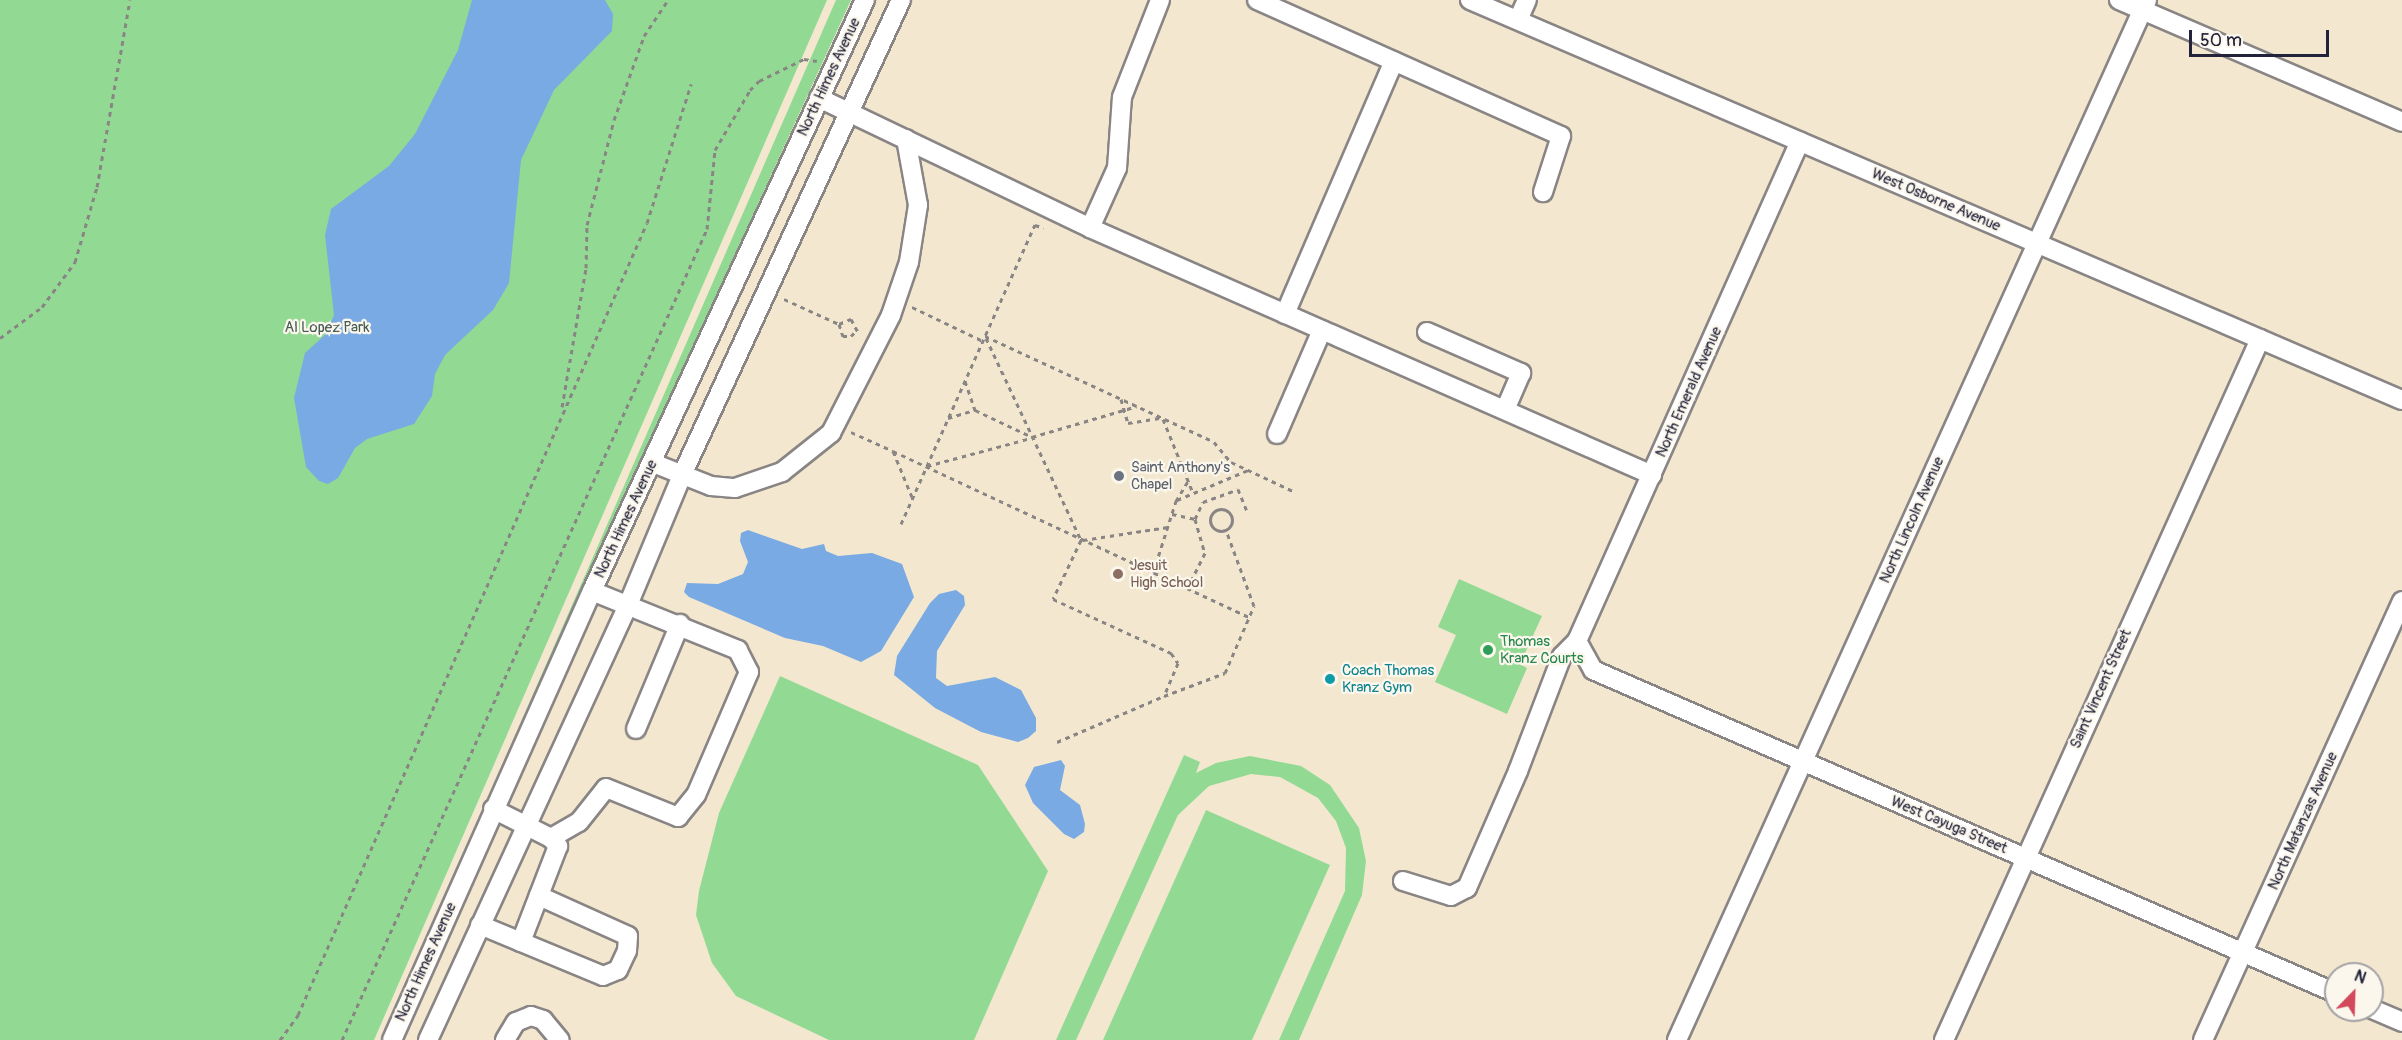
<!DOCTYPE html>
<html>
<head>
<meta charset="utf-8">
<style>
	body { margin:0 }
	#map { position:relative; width:2402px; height:1040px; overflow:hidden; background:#f3e8cf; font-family:Pangolin,sans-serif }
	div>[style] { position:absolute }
	.green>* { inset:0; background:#92d993 }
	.water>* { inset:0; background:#79aae4 }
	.path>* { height:3px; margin-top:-1.5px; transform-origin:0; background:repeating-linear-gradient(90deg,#8a8585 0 4.5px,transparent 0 9px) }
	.path>.ring { margin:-1.5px; padding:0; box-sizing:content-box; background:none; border:3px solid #8a8585; border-radius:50% }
	.roads { filter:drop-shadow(2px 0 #8a8585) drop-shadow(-2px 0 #8a8585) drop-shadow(0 2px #8a8585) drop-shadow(0 -2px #8a8585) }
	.minor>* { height:18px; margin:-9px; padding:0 9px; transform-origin:9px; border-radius:9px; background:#fff }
	.dots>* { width:16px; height:16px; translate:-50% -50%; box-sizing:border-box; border:3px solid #fbf7ec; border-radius:50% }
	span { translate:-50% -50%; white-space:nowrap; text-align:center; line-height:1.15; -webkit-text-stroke:4.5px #fbf7ec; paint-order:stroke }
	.street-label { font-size:15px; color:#22223b }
	.park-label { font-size:15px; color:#445955 }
	.worship-label { font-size:15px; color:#5b616d }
	.left { translate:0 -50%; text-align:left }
	.education-label { font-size:15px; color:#785e54 }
	.leisure-label { font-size:15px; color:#27864d }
	.culture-label { font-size:15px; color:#0d838f }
	.north { position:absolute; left:2324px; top:962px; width:60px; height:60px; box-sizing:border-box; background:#fbf7ec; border:2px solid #a4a2a5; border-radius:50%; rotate:23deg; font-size:16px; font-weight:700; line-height:24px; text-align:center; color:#22223b }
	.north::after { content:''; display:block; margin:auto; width:21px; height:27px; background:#d1495b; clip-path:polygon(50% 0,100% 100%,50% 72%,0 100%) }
	.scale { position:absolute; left:2189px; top:30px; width:140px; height:27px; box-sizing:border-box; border:3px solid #22223b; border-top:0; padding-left:8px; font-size:18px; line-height:21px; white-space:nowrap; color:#22223b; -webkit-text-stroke:4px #fbf7ec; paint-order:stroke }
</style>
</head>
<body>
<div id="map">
	<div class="green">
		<i style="clip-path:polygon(0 0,827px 0,374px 1040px,0 1040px)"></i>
		<i style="clip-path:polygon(836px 0,851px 0,504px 761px)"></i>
		<i style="clip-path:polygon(1459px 579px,1542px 616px,1520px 664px,1527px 668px,1507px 714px,1435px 682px,1456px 635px,1438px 627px)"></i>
		<i style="clip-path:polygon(780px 676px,978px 765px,1048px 871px,974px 1040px,829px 1040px,736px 996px,712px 963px,696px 915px,699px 891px,719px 813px)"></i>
		<i style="clip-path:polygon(1184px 755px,1200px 762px,1196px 773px,1216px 763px,1250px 756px,1301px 766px,1330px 785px,1359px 828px,1366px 861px,1362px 895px,1299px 1040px,1279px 1040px,1345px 891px,1346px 848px,1336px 821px,1318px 798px,1280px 777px,1251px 774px,1209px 786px,1178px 815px,1076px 1040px,1056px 1040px)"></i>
		<i style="clip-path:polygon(1206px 810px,1330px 865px,1252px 1040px,1103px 1040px)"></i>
	</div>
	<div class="water">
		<i style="clip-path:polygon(472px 0,605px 0,613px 14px,612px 31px,554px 90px,521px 160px,509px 283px,493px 310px,445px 355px,435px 374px,432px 396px,414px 424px,367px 439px,355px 448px,338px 478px,328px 484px,319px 481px,306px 467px,294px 398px,305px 353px,326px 334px,334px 315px,325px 235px,331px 209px,389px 166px,415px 134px,458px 50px)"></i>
		<i style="clip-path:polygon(748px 530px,802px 549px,824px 544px,826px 551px,838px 556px,872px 553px,902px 564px,914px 597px,881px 651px,861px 662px,823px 646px,785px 638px,689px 597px,684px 592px,687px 583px,718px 584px,743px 574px,748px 562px,740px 541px,741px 533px)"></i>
		<i style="clip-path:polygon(956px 590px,964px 596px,965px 605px,937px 651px,936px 678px,947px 686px,995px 677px,1021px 690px,1036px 718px,1036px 731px,1028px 738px,1018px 742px,981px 732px,935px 708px,894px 675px,897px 656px,930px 603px,939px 594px)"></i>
		<i style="clip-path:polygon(1061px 760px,1065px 766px,1060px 790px,1080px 805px,1085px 824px,1084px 832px,1074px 839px,1064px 834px,1033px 803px,1025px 785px,1034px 767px)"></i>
	</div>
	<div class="path">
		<i style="left:784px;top:299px;width:60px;rotate:24.4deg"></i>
		<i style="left:839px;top:324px;width:13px;rotate:72deg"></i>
		<i style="left:843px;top:336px;width:8px"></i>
		<i style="left:851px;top:336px;width:7px;rotate:-45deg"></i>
		<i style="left:912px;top:307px;width:79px;rotate:25.6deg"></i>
		<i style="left:839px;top:324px;width:13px;rotate:-23deg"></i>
		<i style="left:851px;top:319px;width:15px;rotate:62deg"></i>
		<i style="left:985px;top:336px;width:252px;rotate:24.8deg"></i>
		<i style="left:1214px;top:442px;width:26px;rotate:50deg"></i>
		<i style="left:1231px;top:462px;width:71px;rotate:25.1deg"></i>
		<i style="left:0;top:338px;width:52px;rotate:-36.4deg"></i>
		<i style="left:42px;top:307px;width:56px;rotate:-53.7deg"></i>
		<i style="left:75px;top:262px;width:78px;rotate:-73.7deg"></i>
		<i style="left:97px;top:187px;width:190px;rotate:-80deg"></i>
		<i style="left:986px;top:338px;width:223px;rotate:64.8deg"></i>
		<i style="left:965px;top:381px;width:31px;rotate:71deg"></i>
		<i style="left:1121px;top:399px;width:25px;rotate:74deg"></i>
		<i style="left:1128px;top:423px;width:32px;rotate:-9deg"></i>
		<i style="left:562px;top:407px;width:141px;rotate:-80.2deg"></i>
		<i style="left:586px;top:268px;width:43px;rotate:-88.7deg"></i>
		<i style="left:587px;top:225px;width:108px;rotate:-75.6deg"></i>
		<i style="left:614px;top:120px;width:89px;rotate:-70.3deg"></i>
		<i style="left:644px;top:36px;width:43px;rotate:-56.3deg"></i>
		<i style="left:948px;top:418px;width:28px;rotate:-17deg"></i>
		<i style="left:975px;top:410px;width:63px;rotate:25.3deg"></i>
		<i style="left:1032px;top:437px;width:109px;rotate:-16.4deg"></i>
		<i style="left:1163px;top:419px;width:80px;rotate:67.9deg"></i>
		<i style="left:851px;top:432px;width:46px;rotate:24.3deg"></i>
		<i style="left:927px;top:466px;width:108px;rotate:-15.1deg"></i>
		<i style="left:912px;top:497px;width:50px;rotate:-112.4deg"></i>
		<i style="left:893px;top:451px;width:393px;rotate:25deg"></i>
		<i style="left:1177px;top:500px;width:77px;rotate:-22.9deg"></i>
		<i class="ring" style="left:1210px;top:509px;width:19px;height:19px"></i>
		<i style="left:1172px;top:514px;width:24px;rotate:12deg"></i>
		<i style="left:1195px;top:519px;width:35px;rotate:74deg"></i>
		<i style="left:1205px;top:553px;width:40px;rotate:116.6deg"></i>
		<i style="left:1195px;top:519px;width:19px;rotate:-65deg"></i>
		<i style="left:1203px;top:502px;width:37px;rotate:-20deg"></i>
		<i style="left:1238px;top:489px;width:24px;rotate:68deg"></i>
		<i style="left:901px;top:524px;width:328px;rotate:-65.9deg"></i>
		<i style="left:1035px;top:225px;width:9px;rotate:18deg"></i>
		<i style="left:1081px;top:540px;width:65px;rotate:115.4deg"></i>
		<i style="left:1053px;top:599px;width:130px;rotate:24.6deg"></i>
		<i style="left:1171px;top:653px;width:12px;rotate:55deg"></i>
		<i style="left:1178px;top:663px;width:36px;rotate:113deg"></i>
		<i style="left:1164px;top:696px;width:65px;rotate:-20.7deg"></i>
		<i style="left:1225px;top:673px;width:73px;rotate:-66.6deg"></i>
		<i style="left:1254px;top:606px;width:81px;rotate:-110.2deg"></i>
		<i style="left:1083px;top:540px;width:86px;rotate:-8.7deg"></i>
		<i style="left:1153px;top:573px;width:76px;rotate:-72.3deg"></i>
		<i style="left:1176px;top:501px;width:23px;rotate:-59deg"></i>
		<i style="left:1057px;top:742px;width:116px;rotate:-23.3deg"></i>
		<i style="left:280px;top:1040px;width:31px;rotate:-54deg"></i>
		<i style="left:298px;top:1015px;width:865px;rotate:-66.22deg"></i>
		<i style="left:647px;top:223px;width:146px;rotate:-72.4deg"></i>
		<i style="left:342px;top:1040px;width:889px;rotate:-65.77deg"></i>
		<i style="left:707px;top:229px;width:79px;rotate:-84.2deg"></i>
		<i style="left:715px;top:150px;width:69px;rotate:-59.7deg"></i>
		<i style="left:750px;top:90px;width:13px;rotate:-45deg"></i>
		<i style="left:759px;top:81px;width:50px;rotate:-26.1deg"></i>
		<i style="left:804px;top:59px;width:13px;rotate:9deg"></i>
	</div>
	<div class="roads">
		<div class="minor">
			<i style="left:1257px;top:0;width:333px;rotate:24.1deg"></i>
			<i style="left:1561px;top:136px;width:59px;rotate:107.8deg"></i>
			<i style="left:1470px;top:0;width:1014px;rotate:23.23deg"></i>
			<i style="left:2119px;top:0;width:308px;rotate:23.3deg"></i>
			<i style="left:1518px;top:20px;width:22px;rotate:-66deg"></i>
			<i style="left:819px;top:98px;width:301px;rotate:25.6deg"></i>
			<i style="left:1090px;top:228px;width:614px;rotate:23.73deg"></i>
			<i style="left:1090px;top:228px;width:66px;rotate:-65.8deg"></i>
			<i style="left:1117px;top:168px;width:71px;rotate:-86deg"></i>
			<i style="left:1122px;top:97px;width:104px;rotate:-68.6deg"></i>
			<i style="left:1285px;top:314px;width:275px;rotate:-66.7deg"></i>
			<i style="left:1427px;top:332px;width:103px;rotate:23.6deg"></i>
			<i style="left:1521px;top:373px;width:40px;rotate:113.4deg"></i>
			<i style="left:1277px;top:434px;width:113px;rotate:-66.6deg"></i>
			<i style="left:653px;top:463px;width:62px;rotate:21.6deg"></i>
			<i style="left:711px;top:486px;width:24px;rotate:5deg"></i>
			<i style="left:735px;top:488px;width:50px;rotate:-18.8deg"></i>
			<i style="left:782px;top:472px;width:63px;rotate:-38.5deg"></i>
			<i style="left:831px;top:433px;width:132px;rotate:-63deg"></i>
			<i style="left:891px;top:315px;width:56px;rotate:-71.2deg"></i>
			<i style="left:909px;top:262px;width:58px;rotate:-81deg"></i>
			<i style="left:918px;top:205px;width:67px;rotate:-100.3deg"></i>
			<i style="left:1577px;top:641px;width:33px;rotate:61deg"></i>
			<i style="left:1593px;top:670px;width:810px;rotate:23.5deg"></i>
			<i style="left:636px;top:729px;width:114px;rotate:-67.3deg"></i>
			<i style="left:493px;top:809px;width:65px;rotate:26.6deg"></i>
			<i style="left:551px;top:838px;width:11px;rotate:49deg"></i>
			<i style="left:558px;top:846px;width:103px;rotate:111.1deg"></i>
			<i style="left:551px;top:838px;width:32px;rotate:-30deg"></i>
			<i style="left:579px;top:822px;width:43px;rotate:-51.5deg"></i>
			<i style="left:606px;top:788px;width:78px;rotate:21.9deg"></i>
			<i style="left:678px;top:817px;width:28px;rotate:-51deg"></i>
			<i style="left:696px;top:795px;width:134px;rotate:-66.7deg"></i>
			<i style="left:749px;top:672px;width:25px;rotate:-117deg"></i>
			<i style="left:738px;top:650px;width:157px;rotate:-158deg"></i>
			<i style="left:1403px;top:881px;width:50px;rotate:17.4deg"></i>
			<i style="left:1451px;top:896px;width:18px;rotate:-27deg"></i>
			<i style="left:1467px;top:888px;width:128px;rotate:-66.4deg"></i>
			<i style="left:1518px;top:771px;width:123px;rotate:-69.1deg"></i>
			<i style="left:1562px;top:656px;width:21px;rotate:-45deg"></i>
			<i style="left:1577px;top:641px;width:547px;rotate:-65.96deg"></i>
			<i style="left:480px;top:925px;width:133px;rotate:22.5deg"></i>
			<i style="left:603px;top:976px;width:16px;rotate:-22deg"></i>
			<i style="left:618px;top:970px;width:21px;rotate:-65deg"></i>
			<i style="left:627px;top:951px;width:15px;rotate:-86deg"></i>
			<i style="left:628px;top:936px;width:98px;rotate:-155.8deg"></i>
			<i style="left:2372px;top:1009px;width:33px;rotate:23deg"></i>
			<i style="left:392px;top:1040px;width:492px;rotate:-66deg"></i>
			<i style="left:592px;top:591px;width:651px;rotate:-65.21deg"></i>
			<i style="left:428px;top:1040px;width:479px;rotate:-65.3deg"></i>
			<i style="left:628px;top:605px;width:141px;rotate:-67.4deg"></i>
			<i style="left:682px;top:475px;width:523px;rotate:-65.25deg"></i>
			<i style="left:505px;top:1040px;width:21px;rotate:-59deg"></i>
			<i style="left:516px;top:1022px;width:16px;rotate:-22deg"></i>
			<i style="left:531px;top:1016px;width:13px;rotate:18deg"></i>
			<i style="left:543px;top:1020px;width:26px;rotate:50deg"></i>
			<i style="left:1677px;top:1040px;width:1141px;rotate:-65.68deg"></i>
			<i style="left:1944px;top:1040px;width:769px;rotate:-65.73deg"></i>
			<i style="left:2203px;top:1040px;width:482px;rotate:-65.6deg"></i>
		</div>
	</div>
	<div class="dots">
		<i style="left:1119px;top:476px;background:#6b7280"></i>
		<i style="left:1118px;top:574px;background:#8d6e63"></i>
		<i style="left:1488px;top:650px;background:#2e9e5b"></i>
		<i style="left:1330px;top:679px;background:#0f9aa8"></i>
	</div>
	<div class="street-label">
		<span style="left:829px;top:77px;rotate:-65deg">North Himes Avenue</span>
		<span style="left:1936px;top:200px;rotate:23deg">West Osborne Avenue</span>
		<span style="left:1689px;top:392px;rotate:-66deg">North Emerald Avenue</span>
		<span style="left:626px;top:519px;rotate:-65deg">North Himes Avenue</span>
		<span style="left:1912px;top:520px;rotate:-66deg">North Lincoln Avenue</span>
		<span style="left:2101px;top:689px;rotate:-66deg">Saint Vincent Street</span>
		<span style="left:2303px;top:821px;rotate:-66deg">North Matanzas Avenue</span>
		<span style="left:1949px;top:825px;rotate:23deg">West Cayuga Street</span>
		<span style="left:426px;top:962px;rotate:-66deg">North Himes Avenue</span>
	</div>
	<div class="park-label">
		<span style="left:327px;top:328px">Al Lopez Park</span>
	</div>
	<div class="worship-label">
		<span class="left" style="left:1131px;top:476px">Saint Anthony's<br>Chapel</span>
	</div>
	<div class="education-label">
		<span class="left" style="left:1130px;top:574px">Jesuit<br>High School</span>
	</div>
	<div class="leisure-label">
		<span class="left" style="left:1500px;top:650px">Thomas<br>Kranz Courts</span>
	</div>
	<div class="culture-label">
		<span class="left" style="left:1342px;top:679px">Coach Thomas<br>Kranz Gym</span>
	</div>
	<div class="north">N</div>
	<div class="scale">50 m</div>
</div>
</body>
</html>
